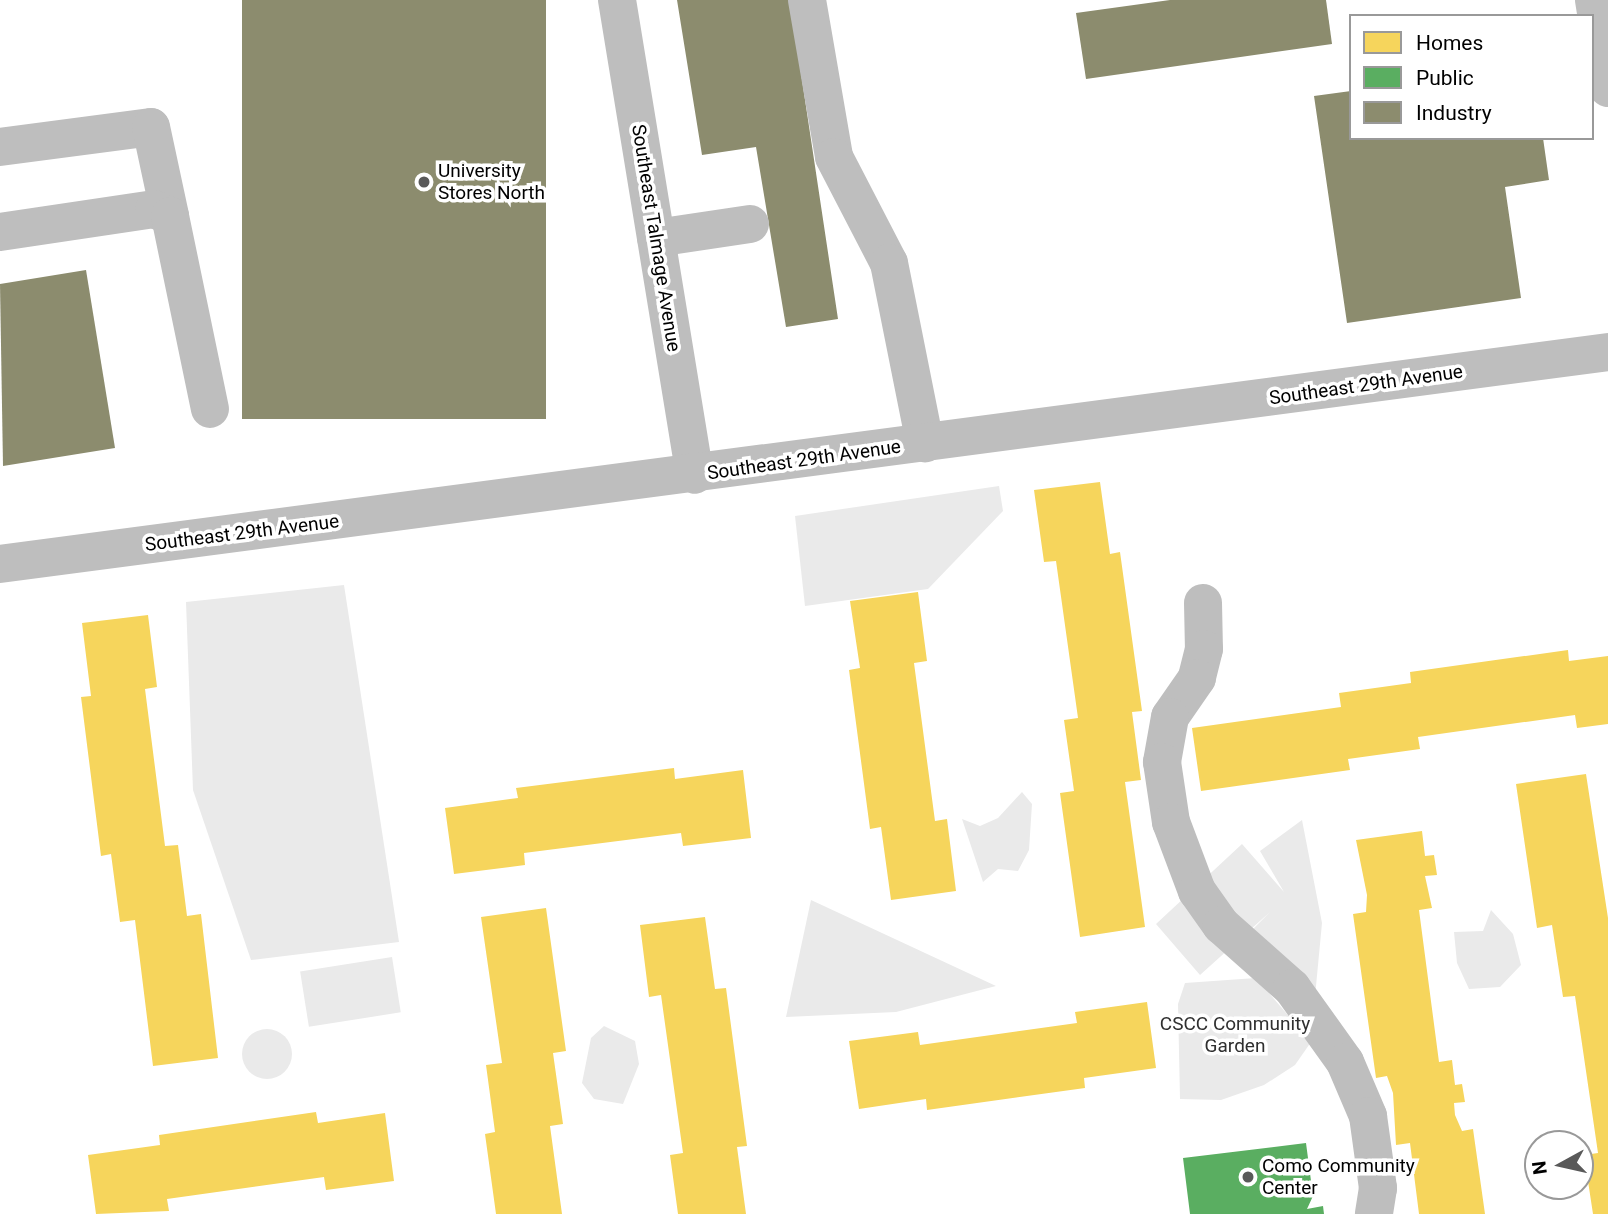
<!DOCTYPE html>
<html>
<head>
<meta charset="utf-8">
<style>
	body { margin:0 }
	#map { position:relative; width:1608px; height:1214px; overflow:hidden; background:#fff; font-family:Roboto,sans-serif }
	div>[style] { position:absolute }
	.green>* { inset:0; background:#eaeaea; transform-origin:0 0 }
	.round { border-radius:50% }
	.homes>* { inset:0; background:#f6d55c }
	.public>* { inset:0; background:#5aae61 }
	.industry>* { inset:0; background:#8c8c6e; transform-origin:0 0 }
	.minor>* { height:38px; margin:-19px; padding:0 19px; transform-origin:19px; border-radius:19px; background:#bebebe }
	.dots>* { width:19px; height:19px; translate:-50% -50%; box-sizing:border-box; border:4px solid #fff; border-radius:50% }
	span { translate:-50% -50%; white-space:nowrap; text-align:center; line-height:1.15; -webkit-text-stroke:7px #fff; paint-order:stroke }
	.poi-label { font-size:19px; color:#000 }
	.left { translate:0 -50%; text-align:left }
	.street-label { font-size:19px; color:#000 }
	.park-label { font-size:19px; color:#2f2f2f }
	.legend { position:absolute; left:1349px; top:14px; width:245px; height:126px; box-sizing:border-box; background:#fff; border:2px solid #999; margin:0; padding:9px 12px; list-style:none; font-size:21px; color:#000 }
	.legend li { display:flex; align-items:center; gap:14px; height:35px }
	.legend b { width:35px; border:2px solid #999 }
	.north { position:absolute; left:1524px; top:1130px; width:70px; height:70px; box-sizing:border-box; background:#fff; border:2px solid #999; border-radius:50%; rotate:262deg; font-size:19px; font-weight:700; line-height:28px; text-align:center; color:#000 }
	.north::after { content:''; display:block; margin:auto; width:24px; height:32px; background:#595959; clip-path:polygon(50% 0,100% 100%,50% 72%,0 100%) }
</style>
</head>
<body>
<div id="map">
	<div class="green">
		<i style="clip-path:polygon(999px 486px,1003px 511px,928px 589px,805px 606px,795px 516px)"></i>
		<i style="clip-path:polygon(344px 585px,399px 942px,251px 960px,193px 790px,186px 602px)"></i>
		<i style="clip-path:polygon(1022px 792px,1032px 804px,1029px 850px,1018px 871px,998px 869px,983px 882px,962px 819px,980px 826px,998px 818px)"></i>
		<i style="clip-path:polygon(1302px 820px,1322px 923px,1314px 1007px,1246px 936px,1270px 912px,1200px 975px,1156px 924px,1242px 844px,1284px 892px,1260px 851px)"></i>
		<i style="clip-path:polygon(811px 900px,996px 986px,896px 1012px,786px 1017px)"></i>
		<i style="clip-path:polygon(1491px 910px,1513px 934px,1521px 965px,1500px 987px,1469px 989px,1457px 963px,1454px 932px,1483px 931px)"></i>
		<i style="left:392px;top:957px;width:56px;height:93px;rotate:81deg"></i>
		<i style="clip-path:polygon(1256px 978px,1311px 1042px,1295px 1065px,1264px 1085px,1221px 1100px,1180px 1099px,1178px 1004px,1185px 983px)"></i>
		<i style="clip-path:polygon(604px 1026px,635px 1041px,639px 1064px,623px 1104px,594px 1099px,582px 1083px,591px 1038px)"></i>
		<i class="round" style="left:242px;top:1029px;width:50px;height:50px"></i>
	</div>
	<div class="homes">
		<i style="clip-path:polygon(1100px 482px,1110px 554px,1120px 552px,1142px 711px,1132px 712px,1141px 780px,1125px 782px,1145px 927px,1080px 937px,1060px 793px,1074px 791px,1064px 720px,1078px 718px,1056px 561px,1044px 562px,1034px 490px)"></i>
		<i style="clip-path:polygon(918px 592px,927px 661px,914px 663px,935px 821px,947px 819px,956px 891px,891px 900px,881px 827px,870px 829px,849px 670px,860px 668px,850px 601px)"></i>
		<i style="clip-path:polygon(148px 615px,157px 687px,145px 689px,165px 846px,178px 845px,187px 916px,201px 914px,218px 1058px,153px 1066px,135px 920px,120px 922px,111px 854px,101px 856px,81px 697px,91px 696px,82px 623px)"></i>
		<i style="clip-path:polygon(1568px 650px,1569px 661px,1608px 656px,1608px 724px,1577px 728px,1575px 715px,1418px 737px,1420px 749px,1348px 759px,1350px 770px,1201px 791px,1192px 728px,1341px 707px,1339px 693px,1411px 683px,1410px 672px)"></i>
		<i style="clip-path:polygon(674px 768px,675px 779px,743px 770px,751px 838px,683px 846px,681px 833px,524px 853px,525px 865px,454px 874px,445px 808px,518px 798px,516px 788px)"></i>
		<i style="clip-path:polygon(1586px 774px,1608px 918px,1608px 1214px,1593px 1214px,1584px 1155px,1598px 1153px,1575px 996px,1563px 997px,1552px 925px,1537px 928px,1516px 784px)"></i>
		<i style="clip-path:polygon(1422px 831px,1425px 856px,1434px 855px,1437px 875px,1425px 876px,1432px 908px,1419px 910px,1439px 1062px,1452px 1060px,1455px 1085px,1462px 1084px,1465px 1102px,1454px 1103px,1455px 1115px,1462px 1131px,1473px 1129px,1485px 1214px,1419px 1214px,1410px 1143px,1396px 1145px,1393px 1093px,1387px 1076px,1376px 1078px,1353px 914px,1366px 912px,1367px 895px,1356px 840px)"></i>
		<i style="clip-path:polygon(546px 908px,566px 1051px,553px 1053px,563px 1124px,550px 1126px,562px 1214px,496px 1214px,485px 1134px,495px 1132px,486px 1065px,502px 1063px,481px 917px)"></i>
		<i style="clip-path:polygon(705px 917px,715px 989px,726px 988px,747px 1146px,737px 1147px,746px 1214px,678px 1214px,670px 1155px,683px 1153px,661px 995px,649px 997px,640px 925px)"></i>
		<i style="clip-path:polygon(1147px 1002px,1156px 1068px,1084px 1078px,1085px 1088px,927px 1110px,926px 1099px,859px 1109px,849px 1041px,918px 1032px,920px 1045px,1077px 1023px,1075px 1012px)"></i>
		<i style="clip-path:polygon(316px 1112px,318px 1123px,385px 1113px,394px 1181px,326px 1190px,324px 1177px,167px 1199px,169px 1211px,96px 1214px,88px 1155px,160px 1145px,159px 1135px)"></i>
	</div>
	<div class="public">
		<i style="clip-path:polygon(1306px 1143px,1313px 1196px,1307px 1209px,1323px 1206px,1324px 1214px,1190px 1214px,1183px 1158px)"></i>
	</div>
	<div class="industry">
		<i style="left:242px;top:0;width:304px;height:419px"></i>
		<i style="clip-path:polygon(677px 0,790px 0,838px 319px,786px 327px,756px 147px,702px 155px)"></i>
		<i style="clip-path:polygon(1170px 0,1326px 0,1332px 44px,1086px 79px,1076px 13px)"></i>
		<i style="clip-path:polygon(1351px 91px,1351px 138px,1543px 138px,1549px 180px,1505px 187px,1521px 298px,1347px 323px,1314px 96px)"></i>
		<i style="clip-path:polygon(86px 270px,115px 448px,3px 466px,0 284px)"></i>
	</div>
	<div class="minor">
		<i style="left:617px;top:0;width:481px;rotate:80.7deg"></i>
		<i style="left:807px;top:0;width:159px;rotate:80.2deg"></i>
		<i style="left:834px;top:157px;width:119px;rotate:62.6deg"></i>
		<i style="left:889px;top:263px;width:184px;rotate:78.7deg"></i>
		<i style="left:1594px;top:0;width:89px;rotate:81deg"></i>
		<i style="left:0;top:147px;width:152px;rotate:-7.5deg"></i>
		<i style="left:151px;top:127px;width:91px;rotate:77.9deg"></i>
		<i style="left:0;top:232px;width:156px;rotate:-8.5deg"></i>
		<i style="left:154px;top:209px;width:17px;rotate:24deg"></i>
		<i style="left:170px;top:216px;width:197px;rotate:78.3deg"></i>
		<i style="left:656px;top:238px;width:95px;rotate:-8.5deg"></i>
		<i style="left:0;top:564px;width:1622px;rotate:-7.51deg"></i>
		<i style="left:1203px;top:603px;width:46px;rotate:88.8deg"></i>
		<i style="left:1204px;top:649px;width:30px;rotate:104deg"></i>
		<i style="left:1197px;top:678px;width:47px;rotate:124.7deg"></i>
		<i style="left:1170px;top:717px;width:46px;rotate:100.1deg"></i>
		<i style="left:1162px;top:762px;width:61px;rotate:81.5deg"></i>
		<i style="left:1171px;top:822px;width:74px;rotate:69.4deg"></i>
		<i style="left:1197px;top:891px;width:42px;rotate:54.8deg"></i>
		<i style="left:1221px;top:925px;width:95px;rotate:41.6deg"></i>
		<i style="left:1292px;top:988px;width:91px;rotate:54.4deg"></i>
		<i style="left:1345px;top:1062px;width:59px;rotate:66.9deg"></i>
		<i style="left:1368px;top:1116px;width:73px;rotate:82.1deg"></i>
		<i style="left:1378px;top:1188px;width:26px;rotate:99deg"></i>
	</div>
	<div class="dots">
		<i style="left:424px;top:182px;background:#595959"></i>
		<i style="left:1248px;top:1177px;background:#595959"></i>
	</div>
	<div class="poi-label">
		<span class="left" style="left:438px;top:182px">University<br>Stores North</span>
		<span class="left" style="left:1262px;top:1177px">Como Community<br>Center</span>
	</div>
	<div class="street-label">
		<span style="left:656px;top:238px;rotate:81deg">Southeast Talmage Avenue</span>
		<span style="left:1366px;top:385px;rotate:-8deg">Southeast 29th Avenue</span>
		<span style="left:804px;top:460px;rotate:-8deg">Southeast 29th Avenue</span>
		<span style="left:242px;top:533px;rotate:-7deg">Southeast 29th Avenue</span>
	</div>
	<div class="park-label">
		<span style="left:1235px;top:1035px">CSCC Community<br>Garden</span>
	</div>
	<ul class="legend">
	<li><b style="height:19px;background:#f6d55c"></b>Homes</li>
	<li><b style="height:19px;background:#5aae61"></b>Public</li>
	<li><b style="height:19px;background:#8c8c6e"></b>Industry</li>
	</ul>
	<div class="north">N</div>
</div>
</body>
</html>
